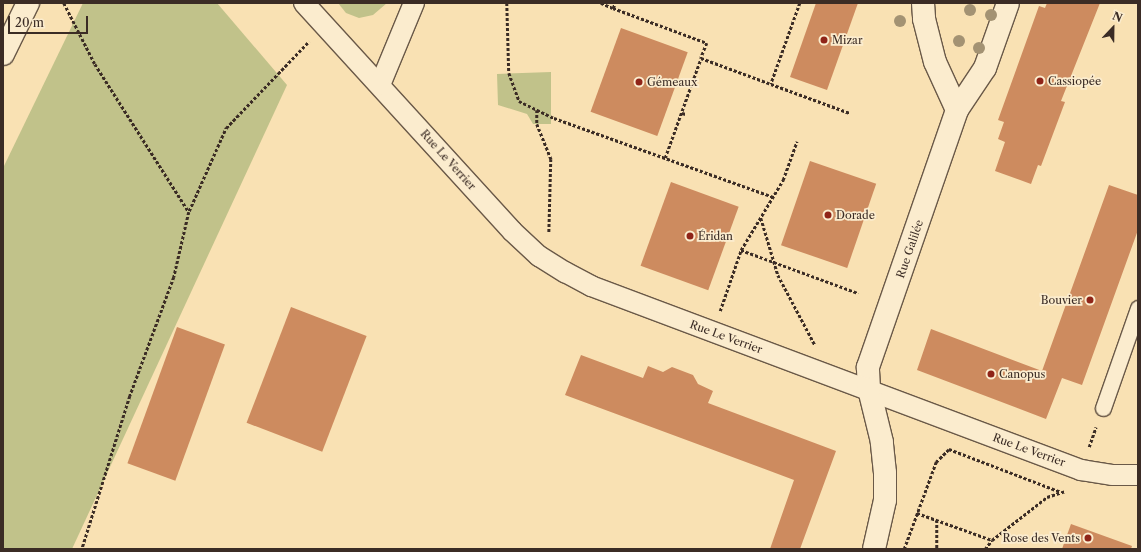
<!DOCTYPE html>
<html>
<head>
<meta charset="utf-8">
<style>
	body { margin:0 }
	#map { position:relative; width:1141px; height:552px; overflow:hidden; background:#f9e1b3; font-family:"Libre Caslon Text",serif }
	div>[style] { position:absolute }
	.green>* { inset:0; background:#c1c28a }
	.building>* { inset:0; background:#cd8b5f; transform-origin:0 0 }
	.path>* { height:2.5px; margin-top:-1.25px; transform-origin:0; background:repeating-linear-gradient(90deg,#3b2c25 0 3px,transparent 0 5px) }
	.roads { filter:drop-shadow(1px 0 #6a5948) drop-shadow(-1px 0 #6a5948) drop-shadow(0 1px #6a5948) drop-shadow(0 -1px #6a5948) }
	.pedestrian>* { height:15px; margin:-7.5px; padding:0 7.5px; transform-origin:7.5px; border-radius:7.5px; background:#fbecce }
	.minor>* { height:20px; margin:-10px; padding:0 10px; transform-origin:10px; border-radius:10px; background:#fbecce }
	.tertiary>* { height:22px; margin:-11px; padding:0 11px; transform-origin:11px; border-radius:11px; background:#fbecce }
	.trees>* { width:12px; height:12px; margin:-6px; border-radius:50%; background:#a39273 }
	.dots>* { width:11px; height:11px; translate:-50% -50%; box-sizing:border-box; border:2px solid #fbecce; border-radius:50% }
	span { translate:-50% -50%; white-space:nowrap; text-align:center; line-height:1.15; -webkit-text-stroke:3.5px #fbecce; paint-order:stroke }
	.poi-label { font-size:11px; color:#3b2c25 }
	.left { translate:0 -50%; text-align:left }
	.right { translate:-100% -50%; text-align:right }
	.street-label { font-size:11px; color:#3b2c25 }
	.frame { position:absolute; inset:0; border:4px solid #3b2c25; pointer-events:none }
	.north { position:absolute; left:1093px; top:8px; width:40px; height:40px; -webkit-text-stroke:3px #fbecce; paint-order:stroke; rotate:22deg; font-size:11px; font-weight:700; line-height:16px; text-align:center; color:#3b2c25 }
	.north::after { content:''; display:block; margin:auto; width:14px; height:18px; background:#3b2c25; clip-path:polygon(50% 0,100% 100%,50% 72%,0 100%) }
	.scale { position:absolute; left:8px; top:16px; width:80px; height:18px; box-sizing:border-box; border:2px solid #3b2c25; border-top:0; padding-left:5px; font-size:12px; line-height:14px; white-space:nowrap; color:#3b2c25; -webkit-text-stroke:3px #fbecce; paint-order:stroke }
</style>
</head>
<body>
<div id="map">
	<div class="green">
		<i style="clip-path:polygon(83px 3px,217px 3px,287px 85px,72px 549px,3px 549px,3px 168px)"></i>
		<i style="clip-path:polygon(338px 3px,387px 3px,373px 15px,359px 18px,346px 13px)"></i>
		<i style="clip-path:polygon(551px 72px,551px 124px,533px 124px,527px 114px,498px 105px,497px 74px)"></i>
	</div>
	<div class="building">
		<i style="clip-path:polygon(816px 3px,858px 3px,827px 90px,790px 77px)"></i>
		<i style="clip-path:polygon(1047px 3px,1100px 3px,1061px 101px,1065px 102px,1041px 166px,1038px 165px,1031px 184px,995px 171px,1005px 142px,998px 139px,1004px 122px,998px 120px,1039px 6px,1045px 8px)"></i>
		<i style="left:621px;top:28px;width:71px;height:89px;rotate:20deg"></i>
		<i style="left:810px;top:161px;width:70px;height:89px;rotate:19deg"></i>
		<i style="left:671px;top:182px;width:72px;height:89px;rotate:20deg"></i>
		<i style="clip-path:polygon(1109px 185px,1138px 195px,1138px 230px,1082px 385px,1062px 378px,1046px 419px,917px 370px,931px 329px,1042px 371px)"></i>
		<i style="left:291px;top:307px;width:81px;height:124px;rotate:21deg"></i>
		<i style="left:177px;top:327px;width:51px;height:145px;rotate:20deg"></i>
		<i style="clip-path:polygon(581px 355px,643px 378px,648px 366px,663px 372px,672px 367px,693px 375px,698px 384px,713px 391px,708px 403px,836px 451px,800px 549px,770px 549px,794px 480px,565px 395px)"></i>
		<i style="clip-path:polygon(1071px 524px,1132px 546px,1131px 549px,1062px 549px)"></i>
	</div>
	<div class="path">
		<i style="left:64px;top:3px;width:68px;rotate:63.1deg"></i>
		<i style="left:95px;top:64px;width:175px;rotate:57.6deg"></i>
		<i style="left:189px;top:212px;width:67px;rotate:103deg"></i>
		<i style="left:174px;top:277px;width:127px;rotate:110.3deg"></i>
		<i style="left:130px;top:396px;width:160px;rotate:107.4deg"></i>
		<i style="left:507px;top:3px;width:70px;rotate:88.4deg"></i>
		<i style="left:509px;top:73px;width:30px;rotate:70deg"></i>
		<i style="left:519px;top:101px;width:39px;rotate:26deg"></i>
		<i style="left:554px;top:118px;width:233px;rotate:19.8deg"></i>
		<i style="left:601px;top:3px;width:13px;rotate:23deg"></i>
		<i style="left:613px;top:8px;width:5px;rotate:-68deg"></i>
		<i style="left:800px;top:3px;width:86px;rotate:109.7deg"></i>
		<i style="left:771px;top:84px;width:84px;rotate:20.2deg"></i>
		<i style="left:613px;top:8px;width:100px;rotate:20.4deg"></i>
		<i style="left:707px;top:43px;width:16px;rotate:112deg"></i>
		<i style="left:537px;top:110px;width:14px;rotate:90deg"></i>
		<i style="left:537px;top:124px;width:38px;rotate:68deg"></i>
		<i style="left:551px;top:159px;width:74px;rotate:91.5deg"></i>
		<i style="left:682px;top:113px;width:4px;rotate:14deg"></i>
		<i style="left:665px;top:158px;width:106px;rotate:-70.2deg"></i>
		<i style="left:701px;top:58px;width:75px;rotate:20.4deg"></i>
		<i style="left:189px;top:211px;width:91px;rotate:-66deg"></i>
		<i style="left:226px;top:128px;width:120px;rotate:-46.3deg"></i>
		<i style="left:761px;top:218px;width:59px;rotate:73.4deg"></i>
		<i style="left:778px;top:275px;width:79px;rotate:62.1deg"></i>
		<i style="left:741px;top:250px;width:125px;rotate:20.2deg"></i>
		<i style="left:720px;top:311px;width:65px;rotate:-71deg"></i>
		<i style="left:741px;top:250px;width:82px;rotate:-59deg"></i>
		<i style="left:783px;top:180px;width:41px;rotate:-70.3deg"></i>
		<i style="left:1089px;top:447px;width:21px;rotate:-71deg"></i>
		<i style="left:917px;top:513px;width:80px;rotate:19.8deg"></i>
		<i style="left:992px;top:540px;width:70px;rotate:-38deg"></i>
		<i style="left:1047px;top:497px;width:19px;rotate:-18deg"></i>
		<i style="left:937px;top:520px;width:29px;rotate:90deg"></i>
		<i style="left:904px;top:549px;width:93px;rotate:-69.8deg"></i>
		<i style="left:936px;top:462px;width:18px;rotate:-45deg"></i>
		<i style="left:949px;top:449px;width:120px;rotate:21deg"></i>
		<i style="left:985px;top:549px;width:11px;rotate:-52deg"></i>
	</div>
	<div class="roads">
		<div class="pedestrian">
			<i style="left:1103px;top:408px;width:106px;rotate:-70.7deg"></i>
		</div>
		<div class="minor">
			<i style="left:304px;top:3px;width:309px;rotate:47.6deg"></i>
			<i style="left:512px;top:231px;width:37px;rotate:43deg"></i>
			<i style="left:539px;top:256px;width:31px;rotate:32deg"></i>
			<i style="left:565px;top:272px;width:30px;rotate:28deg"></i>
			<i style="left:591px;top:286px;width:523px;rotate:20.58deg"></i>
			<i style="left:1081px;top:470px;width:31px;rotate:9deg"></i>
			<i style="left:1112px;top:475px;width:26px"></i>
			<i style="left:380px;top:85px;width:89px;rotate:-67.5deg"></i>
		</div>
		<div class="tertiary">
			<i style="left:923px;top:3px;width:16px;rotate:86deg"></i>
			<i style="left:924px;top:19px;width:44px;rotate:75.7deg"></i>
			<i style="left:935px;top:62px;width:53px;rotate:65.4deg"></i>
			<i style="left:3px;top:54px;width:57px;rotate:-63.9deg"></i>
			<i style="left:874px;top:549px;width:50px;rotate:-77.3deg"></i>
			<i style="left:885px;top:500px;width:27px;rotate:-90deg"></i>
			<i style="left:885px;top:473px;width:31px;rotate:-96deg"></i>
			<i style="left:882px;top:442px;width:55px;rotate:-103.8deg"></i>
			<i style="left:869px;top:389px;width:22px;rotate:-93deg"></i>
			<i style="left:868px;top:367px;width:272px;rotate:-70.9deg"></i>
			<i style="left:957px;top:110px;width:50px;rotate:-56.3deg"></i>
			<i style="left:985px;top:68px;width:69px;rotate:-70.5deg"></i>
		</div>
	</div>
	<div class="trees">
		<i style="left:970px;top:10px"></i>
		<i style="left:991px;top:15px"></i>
		<i style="left:900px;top:21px"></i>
		<i style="left:959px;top:41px"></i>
		<i style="left:979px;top:48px"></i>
	</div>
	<div class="dots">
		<i style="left:824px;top:40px;background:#8f2418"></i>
		<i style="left:1040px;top:81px;background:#8f2418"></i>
		<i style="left:639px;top:82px;background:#8f2418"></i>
		<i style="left:828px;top:215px;background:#8f2418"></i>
		<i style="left:690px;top:236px;background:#8f2418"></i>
		<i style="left:1090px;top:300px;background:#8f2418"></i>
		<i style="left:991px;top:374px;background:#8f2418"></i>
		<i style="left:1088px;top:538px;background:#8f2418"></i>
	</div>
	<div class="poi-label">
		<span class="left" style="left:832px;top:40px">Mizar</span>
		<span class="left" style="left:1048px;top:81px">Cassiopée</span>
		<span class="left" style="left:647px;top:82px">Gémeaux</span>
		<span class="left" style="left:836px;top:215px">Dorade</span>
		<span class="left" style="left:698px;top:236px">Éridan</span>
		<span class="right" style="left:1082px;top:300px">Bouvier</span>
		<span class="left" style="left:999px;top:374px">Canopus</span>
		<span class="right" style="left:1080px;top:538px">Rose des Vents</span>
	</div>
	<div class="street-label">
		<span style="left:448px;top:160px;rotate:48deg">Rue Le Verrier</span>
		<span style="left:910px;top:249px;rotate:-71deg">Rue Galilée</span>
		<span style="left:726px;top:337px;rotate:20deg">Rue Le Verrier</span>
		<span style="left:1029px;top:450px;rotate:20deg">Rue Le Verrier</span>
	</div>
	<div class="frame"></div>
	<div class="north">N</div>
	<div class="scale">20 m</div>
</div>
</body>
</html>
